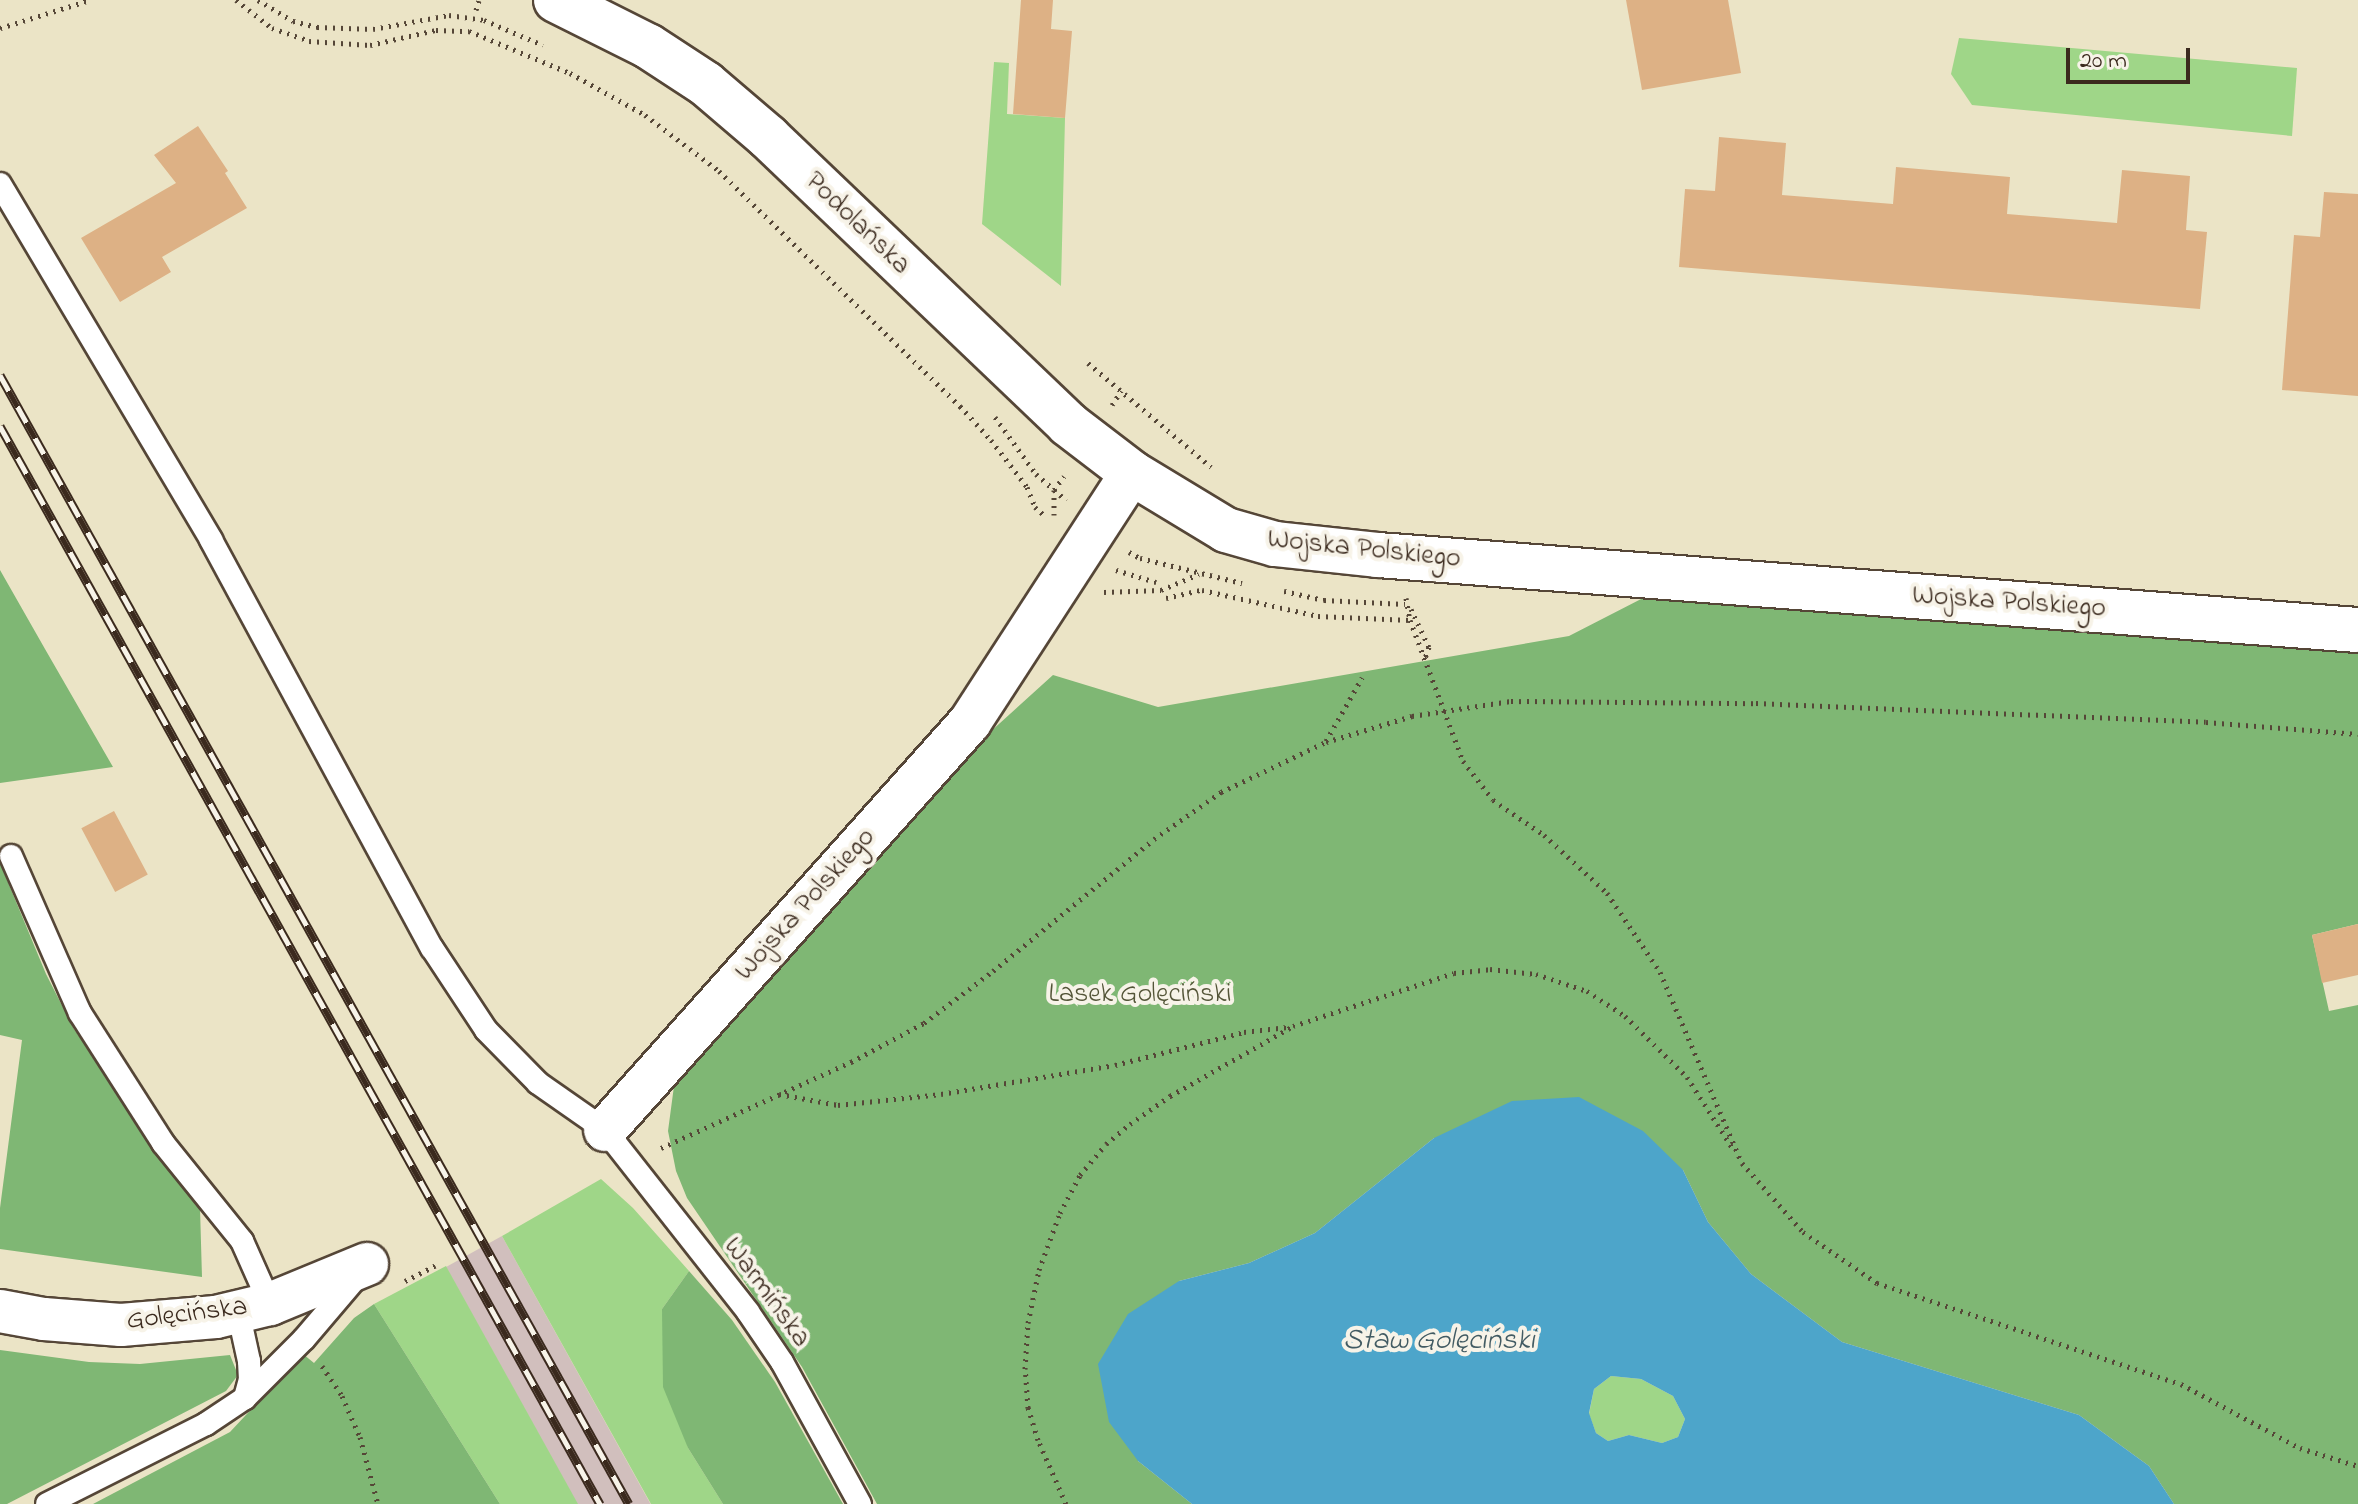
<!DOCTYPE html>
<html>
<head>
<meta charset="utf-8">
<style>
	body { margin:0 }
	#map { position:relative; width:2358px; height:1504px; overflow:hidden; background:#ebe4c6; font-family:"Indie Flower",sans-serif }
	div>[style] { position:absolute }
	.industrial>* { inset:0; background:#d1bfbd; transform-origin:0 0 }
	.green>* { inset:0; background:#9fd688 }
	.forest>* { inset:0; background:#7fb774 }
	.water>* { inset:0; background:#4da5ca }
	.building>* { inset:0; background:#ddb185; transform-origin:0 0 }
	.path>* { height:5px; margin-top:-2.5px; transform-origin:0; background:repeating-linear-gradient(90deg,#554637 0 2px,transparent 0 8px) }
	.roads { filter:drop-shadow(2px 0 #554637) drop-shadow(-2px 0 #554637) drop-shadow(0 2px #554637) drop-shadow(0 -2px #554637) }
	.lane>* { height:22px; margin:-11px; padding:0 11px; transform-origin:11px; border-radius:11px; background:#fff }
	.street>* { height:42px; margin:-21px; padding:0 21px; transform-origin:21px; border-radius:21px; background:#fff }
	.secondary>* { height:44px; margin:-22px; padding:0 22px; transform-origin:22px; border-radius:22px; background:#fff }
	.rail>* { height:9px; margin-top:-4.5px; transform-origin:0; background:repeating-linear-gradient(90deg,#f7f3e8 0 18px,#3b2a1e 0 36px); box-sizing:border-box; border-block:2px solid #3b2a1e }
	span { translate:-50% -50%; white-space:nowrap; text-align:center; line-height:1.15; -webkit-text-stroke:8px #f7f3e8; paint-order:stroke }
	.street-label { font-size:28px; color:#3b2a1e }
	.park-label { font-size:28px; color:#545538 }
	.water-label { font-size:30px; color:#425b63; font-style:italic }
	.scale { position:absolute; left:2066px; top:48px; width:124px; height:36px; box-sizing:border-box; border:4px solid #3b2a1e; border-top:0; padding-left:10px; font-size:24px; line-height:28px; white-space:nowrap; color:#3b2a1e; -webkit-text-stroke:6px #f7f3e8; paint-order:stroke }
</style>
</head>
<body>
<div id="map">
	<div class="industrial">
		<i style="left:502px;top:1236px;width:307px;height:64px;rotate:61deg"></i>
	</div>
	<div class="green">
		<i style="clip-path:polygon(1959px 38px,2297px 68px,2292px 136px,1972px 105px,1951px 74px)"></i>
		<i style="clip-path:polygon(994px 62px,1009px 63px,1007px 114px,1065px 118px,1061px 286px,982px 224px)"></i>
		<i style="clip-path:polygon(601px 1179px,633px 1208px,689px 1271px,662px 1309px,688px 1448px,723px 1504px,651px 1504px,502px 1236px)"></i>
		<i style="clip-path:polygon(446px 1266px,578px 1504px,500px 1504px,374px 1304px)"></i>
		<i style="clip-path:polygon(1611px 1376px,1641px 1379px,1673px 1396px,1685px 1419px,1678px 1437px,1662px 1443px,1629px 1435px,1608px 1441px,1596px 1433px,1589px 1414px,1594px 1389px)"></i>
	</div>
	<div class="forest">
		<i style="clip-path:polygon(0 570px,45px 649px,113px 767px,0 783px)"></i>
		<i style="clip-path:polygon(1645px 597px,2358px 653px,2358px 924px,2312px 935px,2329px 1011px,2358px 1005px,2358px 1504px,2174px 1504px,2149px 1466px,2079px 1415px,1842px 1342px,1751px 1274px,1708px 1222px,1683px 1170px,1434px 1138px,1315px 1233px,1249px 1263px,1179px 1281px,1138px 1461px,1192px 1504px,877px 1504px,802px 1367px,687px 1198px,676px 1171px,668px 1131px,674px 1086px,686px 1065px,815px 930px,989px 733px,1053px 675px,1158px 707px,1569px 636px)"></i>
		<i style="clip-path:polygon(0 863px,46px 974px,74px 1029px,200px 1208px,202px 1277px,0 1249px,0 1208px,22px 1040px,0 1035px)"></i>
		<i style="clip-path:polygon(689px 1271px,732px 1320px,775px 1382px,843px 1504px,723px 1504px,688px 1448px,663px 1387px,662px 1309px)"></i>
		<i style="clip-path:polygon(374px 1304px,500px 1504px,93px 1504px,230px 1432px,303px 1354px,314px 1363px,354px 1318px)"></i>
		<i style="clip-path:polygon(0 1350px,89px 1362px,140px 1364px,230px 1355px,238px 1375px,226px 1391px,7px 1504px,0 1504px)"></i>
	</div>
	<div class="water">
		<i style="clip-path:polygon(evenodd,1579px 1097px,1643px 1131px,1683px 1170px,1708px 1222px,1751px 1274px,1842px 1342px,2079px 1415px,2149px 1466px,2174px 1504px,1192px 1504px,1138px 1461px,1109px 1422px,1098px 1364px,1128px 1314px,1179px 1281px,1249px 1263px,1315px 1233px,1434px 1138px,1512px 1101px,1579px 1097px,1611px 1376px,1641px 1379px,1673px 1396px,1685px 1419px,1678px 1437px,1662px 1443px,1629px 1435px,1608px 1441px,1596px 1433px,1589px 1413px,1594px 1389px,1611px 1376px)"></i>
	</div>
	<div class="building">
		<i style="clip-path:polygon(1021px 0,1053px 0,1051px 29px,1072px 31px,1065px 118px,1013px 114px)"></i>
		<i style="clip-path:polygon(1626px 0,1728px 0,1741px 73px,1642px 90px)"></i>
		<i style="clip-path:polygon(198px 126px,228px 171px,225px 173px,247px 208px,162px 257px,171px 272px,120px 302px,81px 238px,176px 183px,154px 155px)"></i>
		<i style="clip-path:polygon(1719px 137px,1786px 143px,1782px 195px,1893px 204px,1896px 167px,2010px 177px,2007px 214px,2117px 223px,2122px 170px,2190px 176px,2186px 230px,2207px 232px,2200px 309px,1679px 267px,1685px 189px,1715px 191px)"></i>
		<i style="clip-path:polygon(2324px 192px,2358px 194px,2358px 396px,2282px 390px,2294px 235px,2320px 237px)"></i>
		<i style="left:114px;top:811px;width:72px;height:37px;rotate:62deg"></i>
		<i style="clip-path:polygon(2358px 924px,2358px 975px,2322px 983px,2312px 935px)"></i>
	</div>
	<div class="path">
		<i style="left:236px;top:0;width:46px;rotate:37.9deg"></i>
		<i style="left:272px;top:28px;width:39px;rotate:19deg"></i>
		<i style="left:309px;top:41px;width:61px;rotate:3.8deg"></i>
		<i style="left:370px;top:45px;width:68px;rotate:-12.8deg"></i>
		<i style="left:436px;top:30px;width:33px;rotate:2deg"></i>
		<i style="left:469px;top:31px;width:109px;rotate:22.6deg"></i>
		<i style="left:570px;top:73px;width:86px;rotate:29.2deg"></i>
		<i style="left:645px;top:115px;width:93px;rotate:37.1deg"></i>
		<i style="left:719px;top:171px;width:337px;rotate:44.3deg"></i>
		<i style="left:960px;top:406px;width:46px;rotate:47.6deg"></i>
		<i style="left:991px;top:440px;width:59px;rotate:52.5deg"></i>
		<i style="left:1027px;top:487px;width:22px;rotate:68deg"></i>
		<i style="left:1035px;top:507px;width:13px;rotate:42deg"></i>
		<i style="left:258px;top:0;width:41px;rotate:31deg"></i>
		<i style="left:293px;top:21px;width:25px;rotate:14deg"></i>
		<i style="left:317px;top:27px;width:56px;rotate:2deg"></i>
		<i style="left:373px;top:29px;width:77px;rotate:-10.4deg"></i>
		<i style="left:449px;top:15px;width:35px;rotate:8deg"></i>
		<i style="left:484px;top:20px;width:64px;rotate:23deg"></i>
		<i style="left:476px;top:10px;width:10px;rotate:-73deg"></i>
		<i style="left:0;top:28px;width:94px;rotate:-17.3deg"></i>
		<i style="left:1088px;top:363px;width:161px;rotate:40.2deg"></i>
		<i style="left:1112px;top:405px;width:17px;rotate:-57deg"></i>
		<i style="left:995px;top:417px;width:70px;rotate:54.3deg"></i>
		<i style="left:1036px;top:474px;width:40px;rotate:41deg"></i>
		<i style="left:1054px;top:515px;width:25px;rotate:-90deg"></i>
		<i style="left:1054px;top:490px;width:17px;rotate:-54deg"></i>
		<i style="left:1129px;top:552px;width:13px;rotate:29deg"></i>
		<i style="left:1140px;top:558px;width:105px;rotate:13.8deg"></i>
		<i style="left:1116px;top:570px;width:42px;rotate:16.7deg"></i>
		<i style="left:1284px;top:591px;width:41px;rotate:12.7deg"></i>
		<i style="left:1324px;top:600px;width:81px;rotate:2.8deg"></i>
		<i style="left:1104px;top:592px;width:57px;rotate:-2deg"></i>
		<i style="left:1161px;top:590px;width:41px;rotate:-22.8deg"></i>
		<i style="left:1166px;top:598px;width:37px;rotate:-13deg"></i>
		<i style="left:1202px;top:590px;width:119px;rotate:12.6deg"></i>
		<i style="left:1318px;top:616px;width:92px;rotate:2.5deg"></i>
		<i style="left:1406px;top:598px;width:22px;rotate:80deg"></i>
		<i style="left:1410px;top:620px;width:151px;rotate:69.4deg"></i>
		<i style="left:1463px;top:761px;width:49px;rotate:52.4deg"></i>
		<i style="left:1493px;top:800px;width:62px;rotate:34.5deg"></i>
		<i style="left:1544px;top:835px;width:86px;rotate:42.6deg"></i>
		<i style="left:1607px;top:893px;width:95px;rotate:56.1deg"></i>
		<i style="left:1660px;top:972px;width:208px;rotate:66.8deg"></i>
		<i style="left:1742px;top:1163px;width:92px;rotate:48.5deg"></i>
		<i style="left:1803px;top:1232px;width:90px;rotate:34.6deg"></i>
		<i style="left:1877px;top:1283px;width:320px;rotate:18.4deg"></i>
		<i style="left:2181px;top:1384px;width:135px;rotate:28.3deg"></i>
		<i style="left:2300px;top:1448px;width:61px;rotate:17.2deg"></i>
		<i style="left:1411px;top:609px;width:42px;rotate:64.7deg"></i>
		<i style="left:1429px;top:647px;width:12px;rotate:110deg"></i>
		<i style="left:1326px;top:741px;width:73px;rotate:-60.3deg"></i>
		<i style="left:779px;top:1094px;width:60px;rotate:10.6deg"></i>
		<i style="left:838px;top:1105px;width:104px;rotate:-6.1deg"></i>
		<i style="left:941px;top:1094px;width:176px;rotate:-9.5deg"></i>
		<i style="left:1115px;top:1065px;width:133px;rotate:-14.3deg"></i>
		<i style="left:1244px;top:1032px;width:44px;rotate:-6.5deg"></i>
		<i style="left:661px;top:1148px;width:209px;rotate:-24.4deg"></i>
		<i style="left:851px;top:1062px;width:83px;rotate:-28.1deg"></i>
		<i style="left:924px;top:1023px;width:86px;rotate:-37deg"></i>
		<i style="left:993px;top:971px;width:208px;rotate:-39.3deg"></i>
		<i style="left:1154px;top:839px;width:82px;rotate:-35deg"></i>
		<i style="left:1221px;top:792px;width:116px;rotate:-25.5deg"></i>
		<i style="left:1326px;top:742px;width:90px;rotate:-16.8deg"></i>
		<i style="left:1412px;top:716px;width:100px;rotate:-8.6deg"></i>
		<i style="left:1511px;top:701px;width:245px;rotate:0.5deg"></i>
		<i style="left:1756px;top:703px;width:450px;rotate:2.4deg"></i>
		<i style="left:2206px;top:722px;width:152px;rotate:4.5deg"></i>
		<i style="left:405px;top:1281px;width:34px;rotate:-27deg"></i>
		<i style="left:322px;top:1366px;width:36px;rotate:56deg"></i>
		<i style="left:342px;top:1396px;width:45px;rotate:66.3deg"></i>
		<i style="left:360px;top:1437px;width:69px;rotate:75deg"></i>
		<i style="left:1066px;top:1504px;width:70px;rotate:-113.6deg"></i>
		<i style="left:1038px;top:1440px;width:34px;rotate:-107deg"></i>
		<i style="left:1028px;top:1408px;width:39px;rotate:-94deg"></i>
		<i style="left:1025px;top:1369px;width:46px;rotate:-86.3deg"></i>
		<i style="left:1028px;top:1323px;width:54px;rotate:-78.3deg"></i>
		<i style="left:1039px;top:1270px;width:61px;rotate:-69.8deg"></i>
		<i style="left:1060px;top:1213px;width:43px;rotate:-62.2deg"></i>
		<i style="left:1080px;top:1175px;width:40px;rotate:-50deg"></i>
		<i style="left:1106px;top:1144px;width:31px;rotate:-40deg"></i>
		<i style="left:1130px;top:1124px;width:49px;rotate:-35deg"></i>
		<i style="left:1170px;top:1096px;width:142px;rotate:-29.6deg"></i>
		<i style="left:1293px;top:1026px;width:169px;rotate:-18.2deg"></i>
		<i style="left:1454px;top:973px;width:36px;rotate:-6deg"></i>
		<i style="left:1490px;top:969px;width:46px;rotate:6.2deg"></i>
		<i style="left:1536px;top:974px;width:54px;rotate:18.4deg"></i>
		<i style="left:1587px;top:991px;width:45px;rotate:33.3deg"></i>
		<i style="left:1625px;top:1016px;width:87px;rotate:44.5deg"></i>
		<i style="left:1687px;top:1077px;width:85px;rotate:57.4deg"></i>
	</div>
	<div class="roads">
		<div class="lane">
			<i style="left:0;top:184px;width:414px;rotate:59.3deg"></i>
			<i style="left:211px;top:540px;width:464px;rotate:61.6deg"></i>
			<i style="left:432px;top:948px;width:98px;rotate:56.6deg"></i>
			<i style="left:486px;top:1030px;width:74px;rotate:45.5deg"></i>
			<i style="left:538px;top:1083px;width:82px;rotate:35deg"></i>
			<i style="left:605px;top:1130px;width:231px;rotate:51.8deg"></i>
			<i style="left:748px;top:1312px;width:60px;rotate:55.8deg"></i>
			<i style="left:782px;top:1362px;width:162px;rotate:61.2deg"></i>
			<i style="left:11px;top:856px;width:171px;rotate:66.3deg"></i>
			<i style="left:80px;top:1013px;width:154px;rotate:57.4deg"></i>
			<i style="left:163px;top:1143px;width:126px;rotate:51.1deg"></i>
			<i style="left:242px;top:1241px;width:69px;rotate:66deg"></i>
			<i style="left:238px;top:1311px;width:51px;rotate:77.6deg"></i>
			<i style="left:249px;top:1361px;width:18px;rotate:87deg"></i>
			<i style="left:250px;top:1379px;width:20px;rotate:105deg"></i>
			<i style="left:47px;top:1504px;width:178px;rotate:-26.7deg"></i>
			<i style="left:206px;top:1424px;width:47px;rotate:-33.7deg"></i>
			<i style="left:245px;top:1398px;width:83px;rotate:-45deg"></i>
			<i style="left:304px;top:1339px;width:80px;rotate:-49.6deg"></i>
		</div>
		<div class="street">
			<i style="left:605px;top:1130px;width:547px;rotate:-48.18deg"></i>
			<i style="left:970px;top:722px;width:297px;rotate:-57deg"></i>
			<i style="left:0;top:1311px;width:45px;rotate:10.3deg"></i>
			<i style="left:44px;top:1319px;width:77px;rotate:4.5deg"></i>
			<i style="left:121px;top:1325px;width:95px;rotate:-4.8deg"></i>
			<i style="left:216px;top:1317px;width:56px;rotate:-13.5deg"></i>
			<i style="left:270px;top:1304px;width:105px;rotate:-22.4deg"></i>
		</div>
		<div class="secondary">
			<i style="left:556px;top:0;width:103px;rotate:26.6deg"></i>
			<i style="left:648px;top:46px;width:69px;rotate:33.2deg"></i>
			<i style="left:706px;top:84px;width:82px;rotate:40.5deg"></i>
			<i style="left:768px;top:137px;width:415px;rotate:43.7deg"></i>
			<i style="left:1068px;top:424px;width:81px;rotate:37.4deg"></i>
			<i style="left:1132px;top:473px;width:110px;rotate:31.2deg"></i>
			<i style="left:1226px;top:530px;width:51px;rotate:15.9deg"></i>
			<i style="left:1275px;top:544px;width:104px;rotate:6.1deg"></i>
			<i style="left:1378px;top:555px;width:983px;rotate:4.38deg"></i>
		</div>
	</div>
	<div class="rail">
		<i style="left:0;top:375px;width:1292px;rotate:60.88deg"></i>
		<i style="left:0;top:426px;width:1234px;rotate:60.9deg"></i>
	</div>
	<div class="street-label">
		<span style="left:857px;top:224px;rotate:44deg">Podolańska</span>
		<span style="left:1364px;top:550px;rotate:6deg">Wojska Polskiego</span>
		<span style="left:2009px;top:603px;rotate:4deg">Wojska Polskiego</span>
		<span style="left:806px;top:905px;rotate:-48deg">Wojska Polskiego</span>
		<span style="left:766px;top:1293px;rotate:54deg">Warmińska</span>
		<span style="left:187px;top:1315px;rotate:-7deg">Golęcińska</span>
	</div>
	<div class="park-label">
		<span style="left:1140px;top:995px">Lasek Golęciński</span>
	</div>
	<div class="water-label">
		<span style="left:1439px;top:1341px">Staw Golęciński</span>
	</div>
	<div class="scale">20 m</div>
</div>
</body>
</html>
